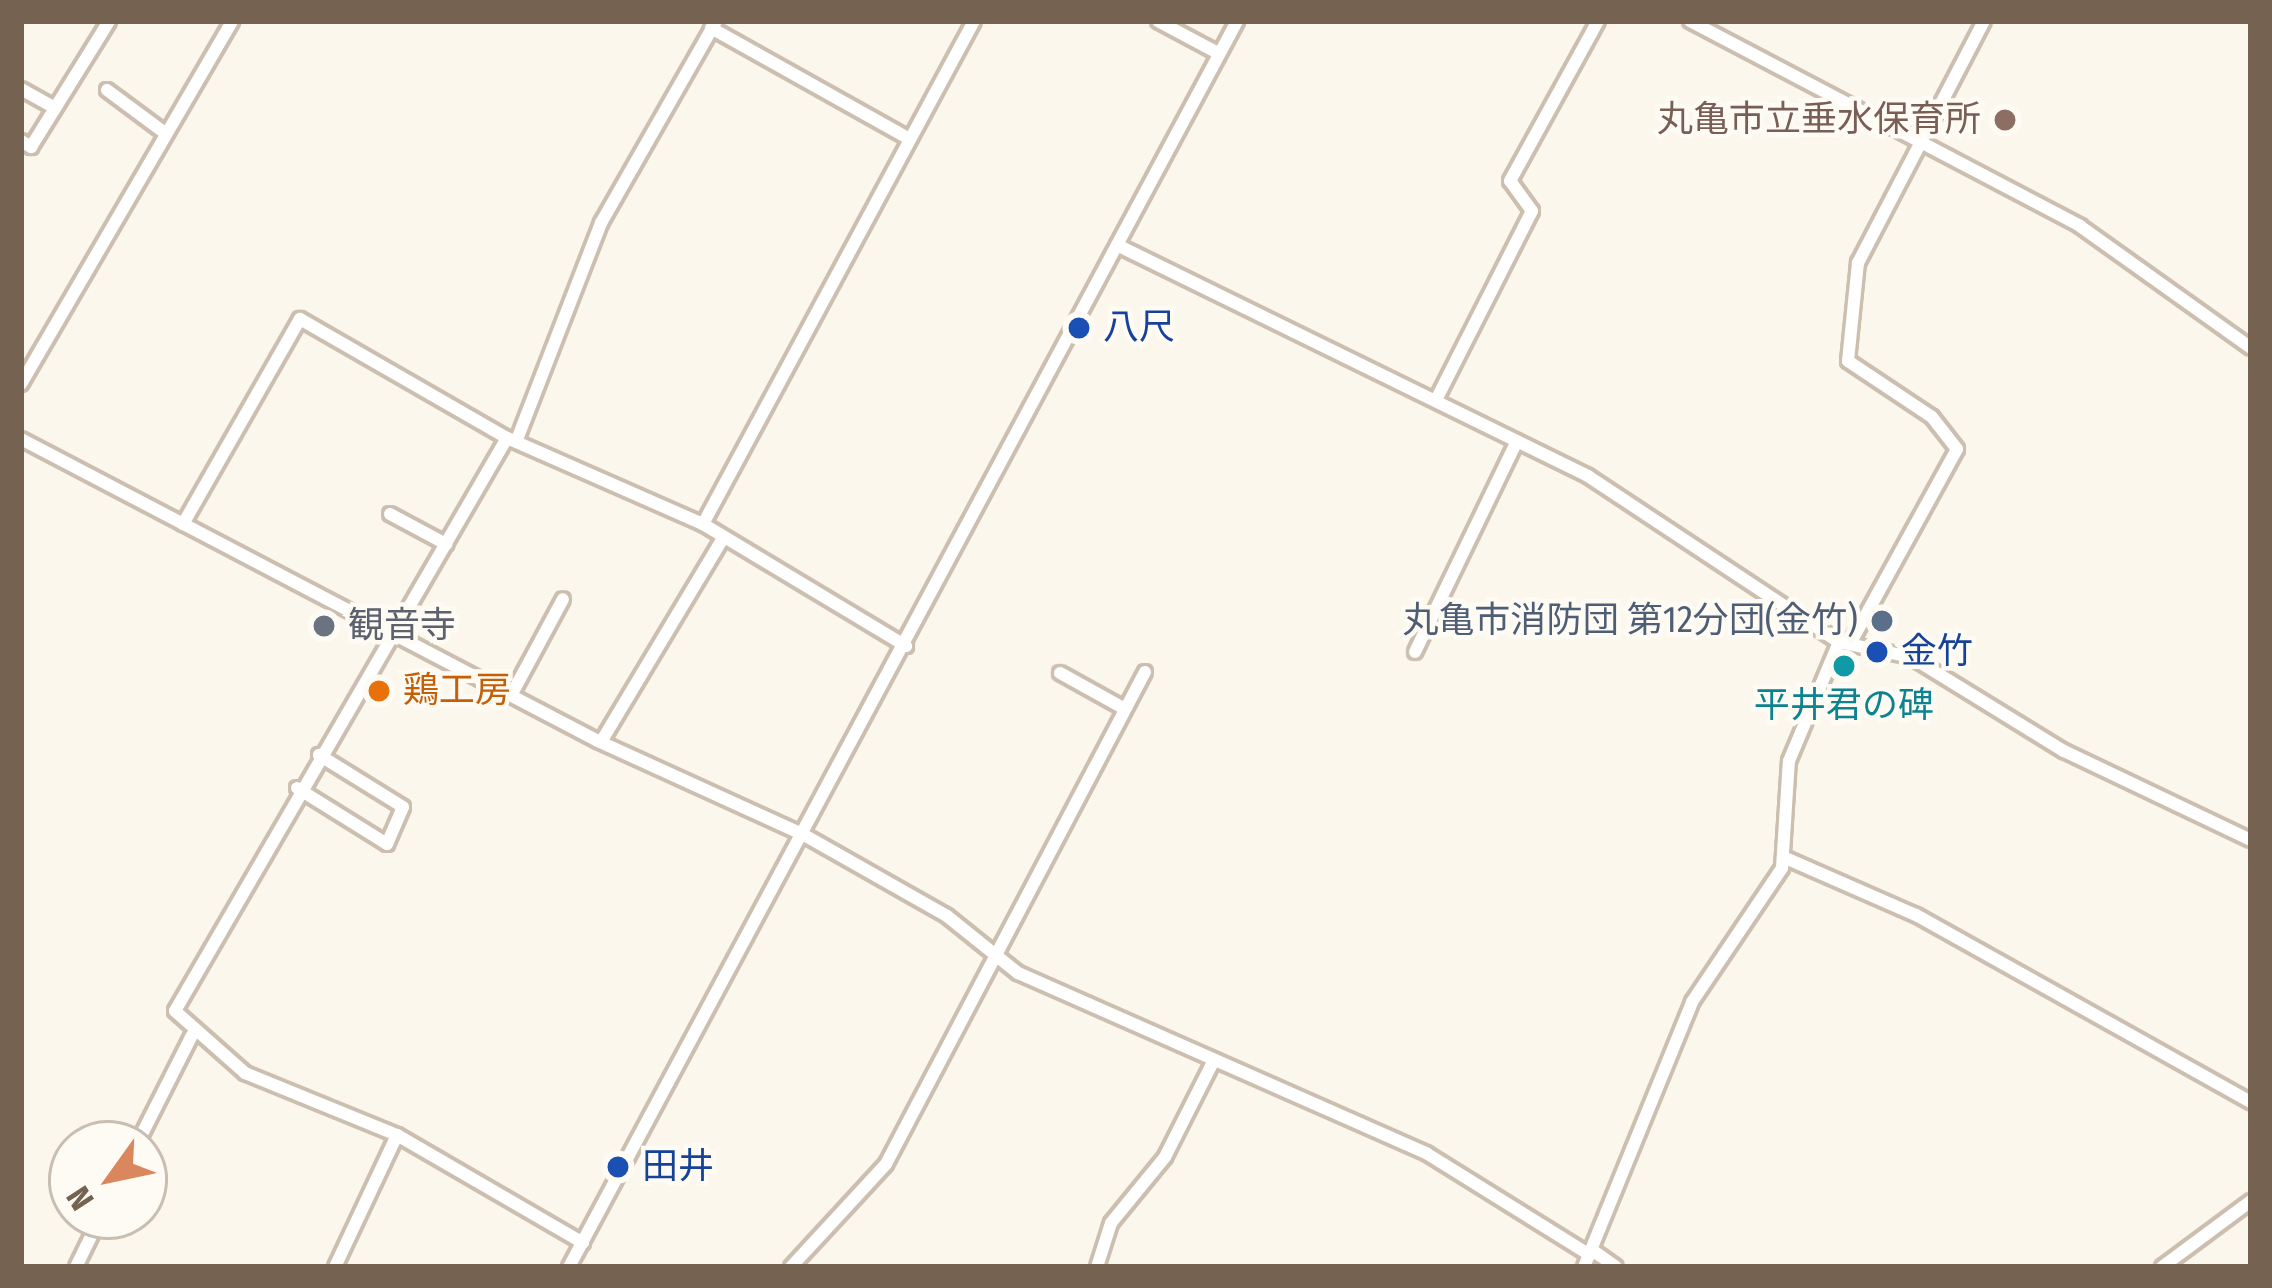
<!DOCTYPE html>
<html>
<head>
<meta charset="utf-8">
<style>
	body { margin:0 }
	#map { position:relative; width:2272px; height:1288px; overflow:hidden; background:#fcf7ed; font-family:"Fira Sans Condensed","Noto Sans JP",sans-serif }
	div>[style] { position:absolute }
	.roads { filter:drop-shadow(3px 0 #ccbfb0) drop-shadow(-3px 0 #ccbfb0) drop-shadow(0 3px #ccbfb0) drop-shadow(0 -3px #ccbfb0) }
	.street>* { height:12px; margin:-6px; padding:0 6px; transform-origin:6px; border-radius:6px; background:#fff }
	.dots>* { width:33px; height:33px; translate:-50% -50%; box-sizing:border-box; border:6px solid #fefbf4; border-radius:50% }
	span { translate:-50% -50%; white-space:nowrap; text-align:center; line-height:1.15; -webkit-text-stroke:9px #fefbf4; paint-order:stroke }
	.education-label { font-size:36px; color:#785e54 }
	.right { translate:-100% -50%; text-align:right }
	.transit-label { font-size:36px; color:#164399 }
	.left { translate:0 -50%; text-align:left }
	.service-label { font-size:36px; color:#4e5e75 }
	.worship-label { font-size:36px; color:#5b616d }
	.food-label { font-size:36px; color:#c56008 }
	.culture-label { font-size:36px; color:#0d838f }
	.frame { position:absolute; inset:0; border:24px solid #766250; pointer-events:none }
	.north { position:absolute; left:48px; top:1120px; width:120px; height:120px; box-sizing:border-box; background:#fefbf4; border:3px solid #c8beb2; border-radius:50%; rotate:237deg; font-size:33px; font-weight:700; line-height:48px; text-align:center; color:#766250 }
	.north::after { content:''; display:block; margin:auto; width:42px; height:54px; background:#db875d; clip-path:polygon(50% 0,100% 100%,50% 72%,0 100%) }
</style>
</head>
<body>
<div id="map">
	<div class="roads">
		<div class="street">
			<i style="left:1158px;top:21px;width:68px;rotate:28.1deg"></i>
			<i style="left:1690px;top:21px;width:441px;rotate:27.7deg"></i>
			<i style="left:2080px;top:226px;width:210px;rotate:35.5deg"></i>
			<i style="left:711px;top:28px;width:221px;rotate:29.2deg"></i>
			<i style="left:21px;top:89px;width:39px;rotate:29deg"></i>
			<i style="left:107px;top:90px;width:72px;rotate:36.6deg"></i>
			<i style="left:21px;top:141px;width:12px;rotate:31deg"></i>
			<i style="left:31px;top:147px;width:148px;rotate:-58.2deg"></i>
			<i style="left:1117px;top:245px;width:525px;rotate:26.13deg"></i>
			<i style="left:1588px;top:476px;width:301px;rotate:33.5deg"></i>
			<i style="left:1839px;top:642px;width:74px;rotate:11.8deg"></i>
			<i style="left:1911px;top:657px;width:180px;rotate:31.6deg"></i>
			<i style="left:2064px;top:751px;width:207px;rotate:25.5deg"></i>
			<i style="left:21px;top:384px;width:420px;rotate:-59.8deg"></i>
			<i style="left:1436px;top:400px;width:212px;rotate:-63.1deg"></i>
			<i style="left:1532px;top:211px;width:37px;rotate:-126deg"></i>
			<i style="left:1510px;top:181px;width:183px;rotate:-61.2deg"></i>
			<i style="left:518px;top:437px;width:230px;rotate:-68.8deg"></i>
			<i style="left:601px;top:223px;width:232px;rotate:-60.3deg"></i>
			<i style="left:507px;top:438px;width:662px;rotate:120.09deg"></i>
			<i style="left:175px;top:1011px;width:94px;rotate:41.5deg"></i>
			<i style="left:245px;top:1073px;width:164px;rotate:22.2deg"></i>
			<i style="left:397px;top:1135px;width:215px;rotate:30.1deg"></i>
			<i style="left:21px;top:439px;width:651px;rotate:27.63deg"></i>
			<i style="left:598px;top:741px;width:226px;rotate:24.5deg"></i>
			<i style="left:804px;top:835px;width:164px;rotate:29.5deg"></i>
			<i style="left:947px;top:916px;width:91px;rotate:38.8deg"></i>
			<i style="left:1018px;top:973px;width:446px;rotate:23.8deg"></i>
			<i style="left:1426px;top:1153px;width:193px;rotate:31.9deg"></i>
			<i style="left:390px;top:514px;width:64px;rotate:28.2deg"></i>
			<i style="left:183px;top:524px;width:236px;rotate:-60.3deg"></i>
			<i style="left:300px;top:319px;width:239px;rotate:29.9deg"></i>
			<i style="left:507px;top:438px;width:214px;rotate:23.7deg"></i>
			<i style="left:703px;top:524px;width:237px;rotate:31deg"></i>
			<i style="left:703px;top:524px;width:571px;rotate:-61.69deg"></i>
			<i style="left:1851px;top:642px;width:220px;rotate:-61.2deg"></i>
			<i style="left:1957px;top:449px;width:41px;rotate:-128deg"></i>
			<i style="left:1932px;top:417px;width:101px;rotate:-146.3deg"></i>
			<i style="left:1848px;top:361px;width:99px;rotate:-84.2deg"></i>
			<i style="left:1858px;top:263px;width:273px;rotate:-62.5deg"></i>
			<i style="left:1415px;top:652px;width:234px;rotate:-64.2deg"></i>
			<i style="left:1060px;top:673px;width:74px;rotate:29deg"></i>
			<i style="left:514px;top:690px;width:103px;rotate:-61.7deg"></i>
			<i style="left:601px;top:742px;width:235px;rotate:-59.1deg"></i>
			<i style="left:297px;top:788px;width:106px;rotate:31.9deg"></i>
			<i style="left:387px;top:844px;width:40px;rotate:-66.6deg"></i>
			<i style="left:403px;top:807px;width:99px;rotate:-148.2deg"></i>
			<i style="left:1783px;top:857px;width:145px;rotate:23.6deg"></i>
			<i style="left:1916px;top:915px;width:384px;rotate:29.2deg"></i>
			<i style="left:137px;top:1144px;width:122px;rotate:-63.2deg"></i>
			<i style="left:1592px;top:1250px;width:29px;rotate:35deg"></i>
			<i style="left:76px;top:1267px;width:57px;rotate:-63.9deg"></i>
			<i style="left:335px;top:1267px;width:146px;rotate:-64.8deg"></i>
			<i style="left:569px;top:1267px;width:1414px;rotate:-61.8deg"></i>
			<i style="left:791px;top:1267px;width:140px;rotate:-47.3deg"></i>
			<i style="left:886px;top:1164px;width:556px;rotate:-62.24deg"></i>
			<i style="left:1097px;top:1267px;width:46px;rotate:-72.3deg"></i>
			<i style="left:1111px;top:1223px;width:85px;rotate:-50.7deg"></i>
			<i style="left:1165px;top:1157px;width:109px;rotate:-63.2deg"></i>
			<i style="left:1584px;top:1267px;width:286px;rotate:-67.8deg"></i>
			<i style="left:1692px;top:1002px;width:161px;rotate:-56.1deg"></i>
			<i style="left:1782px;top:868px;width:107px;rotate:-86.3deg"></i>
			<i style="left:1789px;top:761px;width:129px;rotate:-67.2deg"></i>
			<i style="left:2162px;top:1267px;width:111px;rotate:-36.6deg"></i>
		</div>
	</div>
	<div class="dots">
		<i style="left:2005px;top:120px;background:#8d6e63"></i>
		<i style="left:1079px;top:328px;background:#1a4fb4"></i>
		<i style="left:1882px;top:621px;background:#5c6f8a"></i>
		<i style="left:324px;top:626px;background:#6b7280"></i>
		<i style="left:1877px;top:652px;background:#1a4fb4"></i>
		<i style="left:1844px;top:666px;background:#0f9aa8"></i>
		<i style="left:379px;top:691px;background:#e8710a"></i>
		<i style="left:618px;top:1167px;background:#1a4fb4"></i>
	</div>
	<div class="education-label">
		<span class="right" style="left:1981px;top:120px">丸亀市立垂水保育所</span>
	</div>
	<div class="transit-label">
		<span class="left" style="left:1103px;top:328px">八尺</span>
		<span class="left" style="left:1901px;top:652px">金竹</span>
		<span class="left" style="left:642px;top:1167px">田井</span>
	</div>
	<div class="service-label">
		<span class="right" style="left:1858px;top:621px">丸亀市消防団 第12分団(金竹)</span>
	</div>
	<div class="worship-label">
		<span class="left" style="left:348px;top:626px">観音寺</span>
	</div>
	<div class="food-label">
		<span class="left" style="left:403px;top:691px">鶏工房</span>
	</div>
	<div class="culture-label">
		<span style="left:1844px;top:706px">平井君の碑</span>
	</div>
	<div class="frame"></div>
	<div class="north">N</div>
</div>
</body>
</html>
